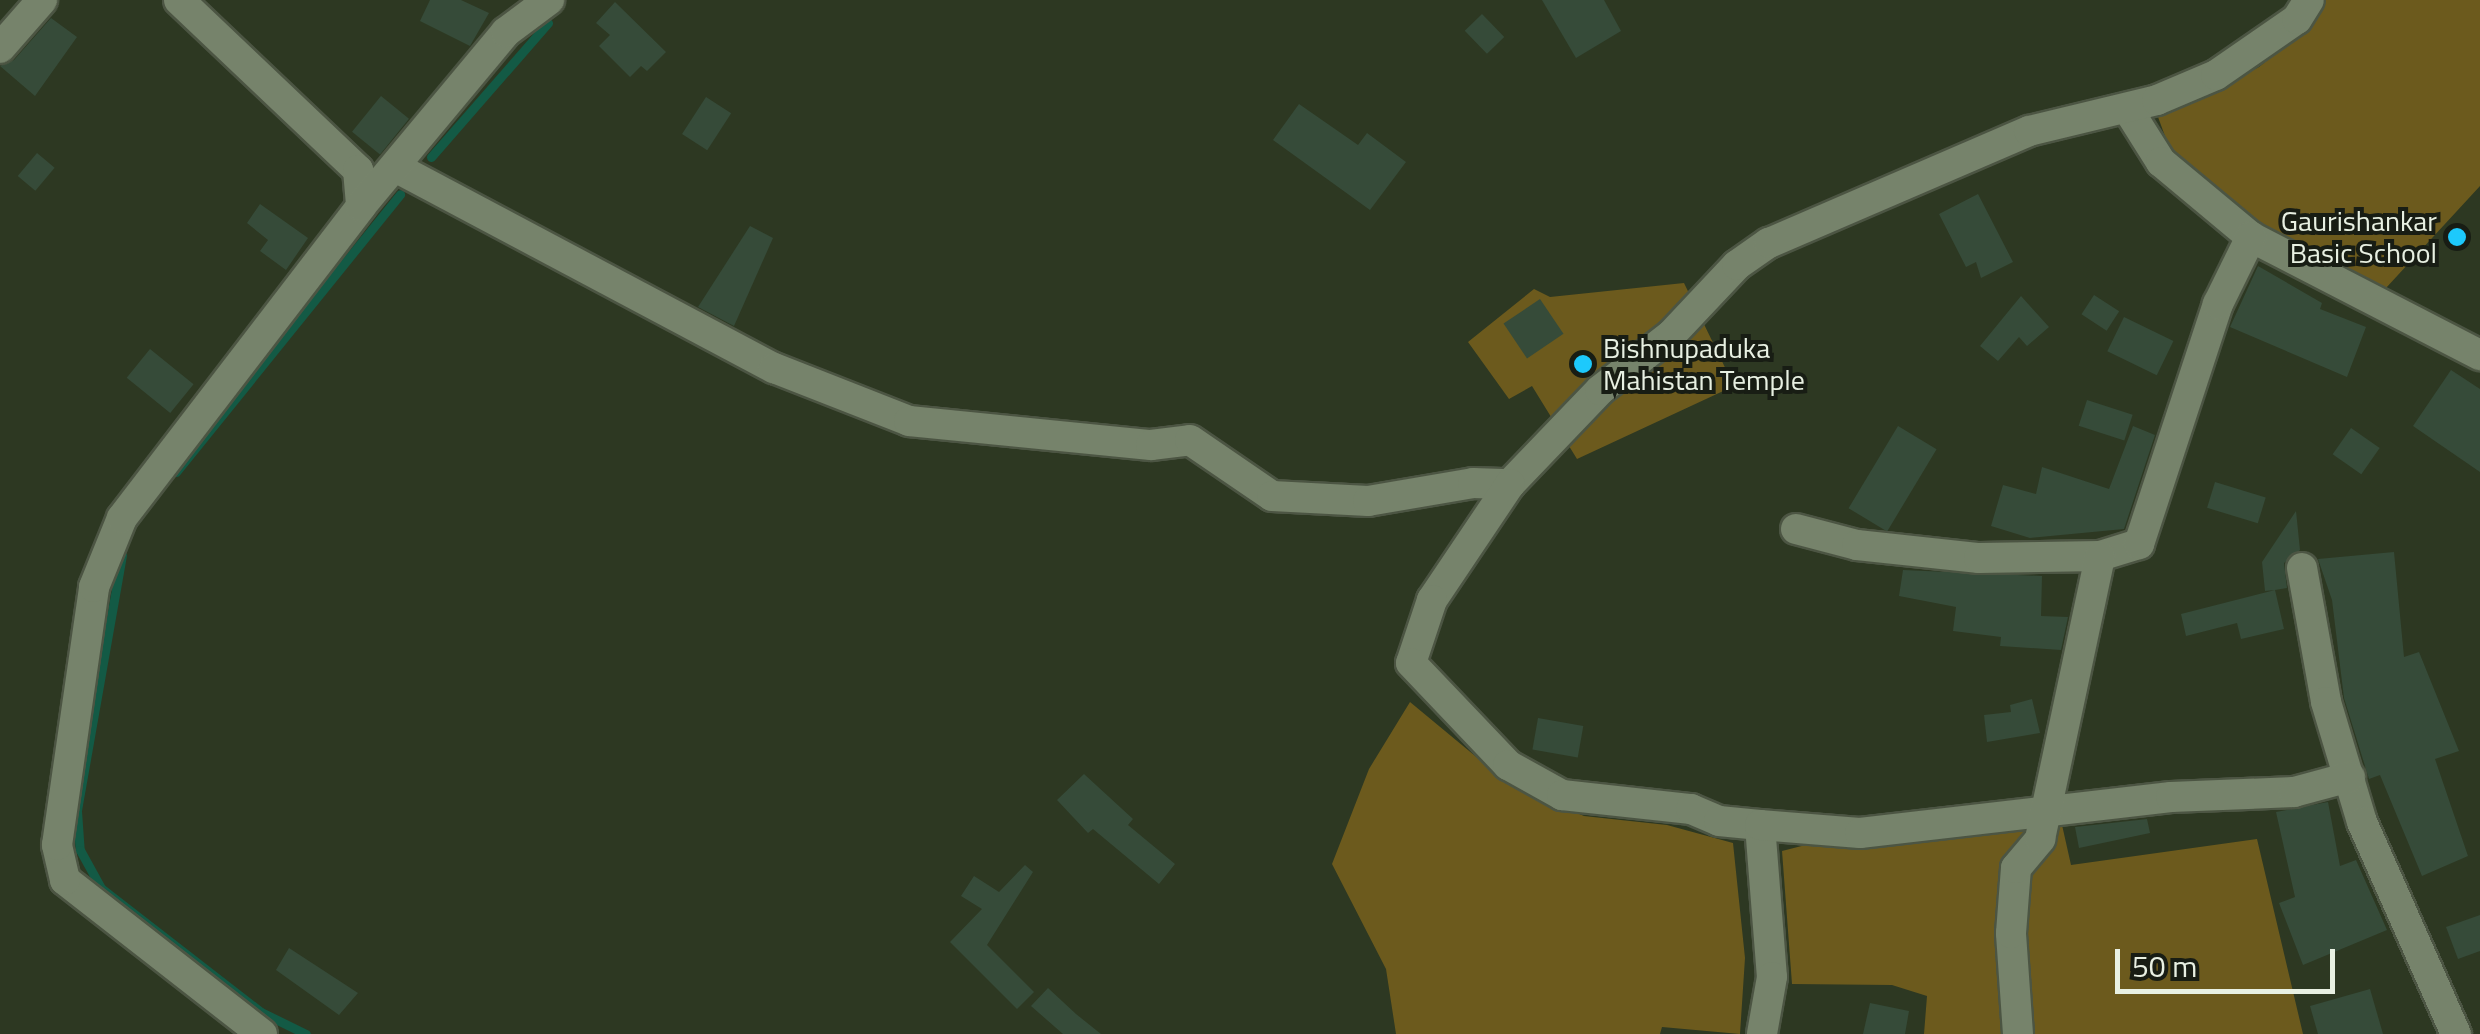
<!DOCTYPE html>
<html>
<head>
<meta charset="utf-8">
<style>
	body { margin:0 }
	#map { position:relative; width:2480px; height:1034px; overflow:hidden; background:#2d3822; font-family:"Titillium Web",sans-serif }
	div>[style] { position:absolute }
	.green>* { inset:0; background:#6c5a1d }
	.stream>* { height:9px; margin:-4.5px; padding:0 4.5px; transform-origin:4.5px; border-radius:4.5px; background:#135a45 }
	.building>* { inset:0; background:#364b39; transform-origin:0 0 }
	.roads { filter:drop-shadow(2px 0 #4c5543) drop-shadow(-2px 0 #4c5543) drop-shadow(0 2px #4c5543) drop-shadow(0 -2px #4c5543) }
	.minor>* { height:30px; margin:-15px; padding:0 15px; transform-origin:15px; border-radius:15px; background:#76836b }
	.dots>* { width:28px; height:28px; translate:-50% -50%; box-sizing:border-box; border:5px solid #181d14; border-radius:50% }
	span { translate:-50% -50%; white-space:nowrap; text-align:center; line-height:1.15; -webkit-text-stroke:8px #181d14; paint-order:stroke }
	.poi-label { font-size:28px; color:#e8f0e2 }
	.right { translate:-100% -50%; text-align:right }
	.left { translate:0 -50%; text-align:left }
	.scale { position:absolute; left:2115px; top:949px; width:220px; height:45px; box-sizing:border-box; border:5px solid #e8f0e2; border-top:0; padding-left:12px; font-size:30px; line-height:35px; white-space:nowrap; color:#e8f0e2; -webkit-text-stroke:8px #181d14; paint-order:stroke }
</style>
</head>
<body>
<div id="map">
	<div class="green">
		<i style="clip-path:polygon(2323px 0,2480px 0,2480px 186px,2386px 288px,2269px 231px,2169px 147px,2158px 117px,2259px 67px,2304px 30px)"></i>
		<i style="clip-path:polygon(1684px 283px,1734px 386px,1577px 459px,1532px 386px,1509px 399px,1468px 342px,1534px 289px,1550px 297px)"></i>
		<i style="clip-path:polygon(1410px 702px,1509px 784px,1584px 816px,1667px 825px,1733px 843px,1745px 958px,1740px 1034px,1662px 1027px,1660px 1034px,1396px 1034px,1386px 969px,1332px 864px,1369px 769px)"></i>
		<i style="clip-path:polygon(2058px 807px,2071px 865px,2257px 839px,2303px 1034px,1924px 1034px,1927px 996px,1892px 985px,1792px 984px,1782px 851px,1872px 828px)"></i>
	</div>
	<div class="stream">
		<i style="left:431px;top:157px;width:178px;rotate:-48.9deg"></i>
		<i style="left:176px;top:472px;width:357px;rotate:-51.1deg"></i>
		<i style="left:122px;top:555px;width:260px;rotate:100deg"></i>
		<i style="left:77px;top:811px;width:39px;rotate:86deg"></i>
		<i style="left:80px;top:850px;width:43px;rotate:61.1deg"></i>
		<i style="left:101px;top:888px;width:202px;rotate:37.8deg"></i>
		<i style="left:261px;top:1012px;width:50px;rotate:26.1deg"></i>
	</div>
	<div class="building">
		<i style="clip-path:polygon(430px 0,461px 0,489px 13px,470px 46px,420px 21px)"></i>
		<i style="clip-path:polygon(1542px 0,1604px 0,1621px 31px,1576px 58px)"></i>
		<i style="clip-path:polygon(615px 2px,666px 52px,647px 71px,641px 66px,630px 77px,599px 46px,610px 35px,596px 23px)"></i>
		<i style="left:1482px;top:14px;width:32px;height:24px;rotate:46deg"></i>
		<i style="clip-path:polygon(51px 18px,77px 37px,35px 96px,0 66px,14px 60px)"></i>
		<i style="left:381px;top:96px;width:36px;height:46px;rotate:39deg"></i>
		<i style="left:706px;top:97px;width:30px;height:44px;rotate:33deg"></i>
		<i style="clip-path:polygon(1299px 104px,1358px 145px,1367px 133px,1406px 162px,1370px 210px,1273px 140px)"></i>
		<i style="left:37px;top:153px;width:23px;height:30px;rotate:40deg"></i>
		<i style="clip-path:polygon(1978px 194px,2013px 262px,1981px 278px,1976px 262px,1966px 267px,1939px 214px)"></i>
		<i style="clip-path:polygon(260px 204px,308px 238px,286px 270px,260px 251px,268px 240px,247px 223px)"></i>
		<i style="clip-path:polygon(750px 226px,773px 238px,734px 326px,698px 307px)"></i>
		<i style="clip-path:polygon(2258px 266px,2322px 303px,2320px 309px,2366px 327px,2347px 377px,2230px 327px)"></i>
		<i style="left:2094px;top:295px;width:30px;height:23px;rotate:33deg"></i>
		<i style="clip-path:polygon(2021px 296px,2049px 327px,2027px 346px,2019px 337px,1998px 361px,1980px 346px)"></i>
		<i style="left:1540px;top:299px;width:42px;height:44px;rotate:56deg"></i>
		<i style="left:2124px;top:317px;width:55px;height:38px;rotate:26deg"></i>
		<i style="left:150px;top:349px;width:56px;height:37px;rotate:39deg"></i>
		<i style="clip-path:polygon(2451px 370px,2480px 389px,2480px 472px,2413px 426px)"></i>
		<i style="left:2087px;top:400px;width:48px;height:27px;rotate:18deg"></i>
		<i style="left:1898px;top:426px;width:45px;height:96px;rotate:31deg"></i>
		<i style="clip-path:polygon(2133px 426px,2155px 435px,2124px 529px,2030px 538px,1991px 526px,2003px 485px,2036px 494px,2042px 467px,2109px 489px)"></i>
		<i style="left:2351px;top:428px;width:35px;height:32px;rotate:35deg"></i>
		<i style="left:2215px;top:482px;width:53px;height:27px;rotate:17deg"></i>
		<i style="clip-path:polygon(2296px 511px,2300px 550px,2284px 563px,2287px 588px,2275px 590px,2284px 629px,2241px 639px,2237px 623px,2186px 636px,2181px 614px,2275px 590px,2265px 591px,2262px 562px)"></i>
		<i style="clip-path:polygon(2394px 552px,2404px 657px,2419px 652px,2459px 751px,2435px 759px,2468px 856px,2422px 876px,2380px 775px,2369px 779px,2344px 698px,2332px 600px,2318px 559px)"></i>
		<i style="clip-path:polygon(1903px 570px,2042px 576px,2041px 616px,2068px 617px,2061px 650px,2000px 646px,2001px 637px,1953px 631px,1956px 607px,1899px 596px)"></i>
		<i style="clip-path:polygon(2032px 699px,2040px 733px,1987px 742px,1984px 715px,2011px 712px,2010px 705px)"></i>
		<i style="left:1538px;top:718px;width:46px;height:32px;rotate:10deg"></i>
		<i style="clip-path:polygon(1084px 774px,1133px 819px,1128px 825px,1175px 864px,1159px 884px,1093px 829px,1088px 833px,1057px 800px)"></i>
		<i style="clip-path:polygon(2328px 802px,2340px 866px,2356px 860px,2387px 930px,2303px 965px,2279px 903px,2295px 897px,2276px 812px)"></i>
		<i style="clip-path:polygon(2147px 819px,2150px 833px,2079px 848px,2075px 827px)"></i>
		<i style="clip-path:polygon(1025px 865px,1033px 872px,987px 945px,1034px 992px,1017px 1009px,950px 942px,982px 909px,961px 896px,974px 876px,999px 892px)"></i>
		<i style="clip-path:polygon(2480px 915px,2480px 951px,2458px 959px,2446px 927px)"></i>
		<i style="clip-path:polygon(289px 948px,358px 993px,339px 1015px,276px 970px)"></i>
		<i style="clip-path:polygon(1048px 988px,1076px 1014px,1101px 1034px,1063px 1034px,1031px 1006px)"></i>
		<i style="clip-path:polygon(2370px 989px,2383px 1034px,2318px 1034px,2310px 1006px)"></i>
		<i style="clip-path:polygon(1870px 1003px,1909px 1011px,1905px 1034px,1863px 1034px)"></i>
	</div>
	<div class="roads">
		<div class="minor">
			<i style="left:179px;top:0;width:247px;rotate:43.5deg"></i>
			<i style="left:358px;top:170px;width:36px;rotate:85deg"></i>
			<i style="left:0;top:48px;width:64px;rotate:-48.8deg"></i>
			<i style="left:2127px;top:108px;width:64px;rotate:57.8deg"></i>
			<i style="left:2161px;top:162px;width:117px;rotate:39.8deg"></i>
			<i style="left:2251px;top:237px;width:258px;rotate:27.3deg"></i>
			<i style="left:399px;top:169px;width:425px;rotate:28deg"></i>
			<i style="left:774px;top:368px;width:145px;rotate:21.4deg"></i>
			<i style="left:909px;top:421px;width:243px;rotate:5.7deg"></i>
			<i style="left:1151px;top:445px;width:39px;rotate:-7deg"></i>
			<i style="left:1190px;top:440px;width:99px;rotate:34.3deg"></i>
			<i style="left:1272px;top:496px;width:96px;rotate:3deg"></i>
			<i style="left:1368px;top:501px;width:107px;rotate:-9.7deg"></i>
			<i style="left:1473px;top:483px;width:37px;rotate:2deg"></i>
			<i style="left:1510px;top:484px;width:130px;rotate:-46.2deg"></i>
			<i style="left:1600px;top:390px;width:90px;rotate:-37.8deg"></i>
			<i style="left:1671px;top:335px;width:96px;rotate:-46.7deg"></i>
			<i style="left:1737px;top:265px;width:39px;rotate:-35deg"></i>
			<i style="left:1769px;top:243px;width:283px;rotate:-23.3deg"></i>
			<i style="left:2029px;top:131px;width:132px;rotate:-13.6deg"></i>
			<i style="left:2157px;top:100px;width:64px;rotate:-23deg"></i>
			<i style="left:2216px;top:75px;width:98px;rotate:-34.7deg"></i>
			<i style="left:2297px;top:19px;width:22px;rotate:-58deg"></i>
			<i style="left:1510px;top:484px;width:140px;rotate:123.9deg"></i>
			<i style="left:1432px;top:600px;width:66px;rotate:108.4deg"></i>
			<i style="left:1411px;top:663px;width:141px;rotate:46.4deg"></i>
			<i style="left:1508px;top:765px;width:62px;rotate:29.1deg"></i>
			<i style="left:1562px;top:795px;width:130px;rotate:6.2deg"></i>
			<i style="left:1691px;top:809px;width:30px;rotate:23deg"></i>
			<i style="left:1719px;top:821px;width:41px;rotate:5.6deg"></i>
			<i style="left:1760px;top:825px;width:152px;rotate:85.5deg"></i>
			<i style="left:1772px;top:977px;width:58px;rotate:100deg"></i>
			<i style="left:1796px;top:529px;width:63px;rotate:14.7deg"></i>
			<i style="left:1857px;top:545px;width:123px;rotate:6.1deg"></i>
			<i style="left:1979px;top:558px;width:121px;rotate:-0.9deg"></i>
			<i style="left:2100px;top:556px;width:41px;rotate:-17.1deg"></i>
			<i style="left:2139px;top:544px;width:253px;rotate:-71.8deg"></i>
			<i style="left:2218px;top:304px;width:75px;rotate:-63.8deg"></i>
			<i style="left:2302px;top:568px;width:136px;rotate:79.8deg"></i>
			<i style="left:2326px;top:702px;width:125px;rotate:73.3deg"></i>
			<i style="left:2362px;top:822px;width:232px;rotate:66.1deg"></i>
			<i style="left:1760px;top:825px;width:100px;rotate:4.6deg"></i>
			<i style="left:1860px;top:833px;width:313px;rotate:-6.6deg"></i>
			<i style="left:2171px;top:797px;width:123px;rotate:-2.3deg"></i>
			<i style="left:2294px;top:792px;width:58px;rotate:-15deg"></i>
			<i style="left:262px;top:1034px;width:250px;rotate:-142deg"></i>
			<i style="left:65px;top:880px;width:36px;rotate:-103deg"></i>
			<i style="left:57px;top:845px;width:261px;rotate:-81.8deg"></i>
			<i style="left:94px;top:587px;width:74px;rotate:-67.9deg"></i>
			<i style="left:122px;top:518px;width:393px;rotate:-52.5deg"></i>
			<i style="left:361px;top:206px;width:226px;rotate:-50.2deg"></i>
			<i style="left:506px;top:32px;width:54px;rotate:-36.7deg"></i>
			<i style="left:2018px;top:1034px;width:101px;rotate:-94deg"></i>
			<i style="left:2011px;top:933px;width:65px;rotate:-85.6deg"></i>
			<i style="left:2016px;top:868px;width:38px;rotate:-50deg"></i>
			<i style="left:2040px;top:839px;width:289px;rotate:-78deg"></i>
		</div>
	</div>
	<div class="dots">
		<i style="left:2457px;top:237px;background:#1dc9fc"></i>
		<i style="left:1583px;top:364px;background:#1dc9fc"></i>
	</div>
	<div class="poi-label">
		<span class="right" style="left:2437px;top:237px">Gaurishankar<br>Basic School</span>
		<span class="left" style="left:1603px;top:364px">Bishnupaduka<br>Mahistan Temple</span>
	</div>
	<div class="scale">50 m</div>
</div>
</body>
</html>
